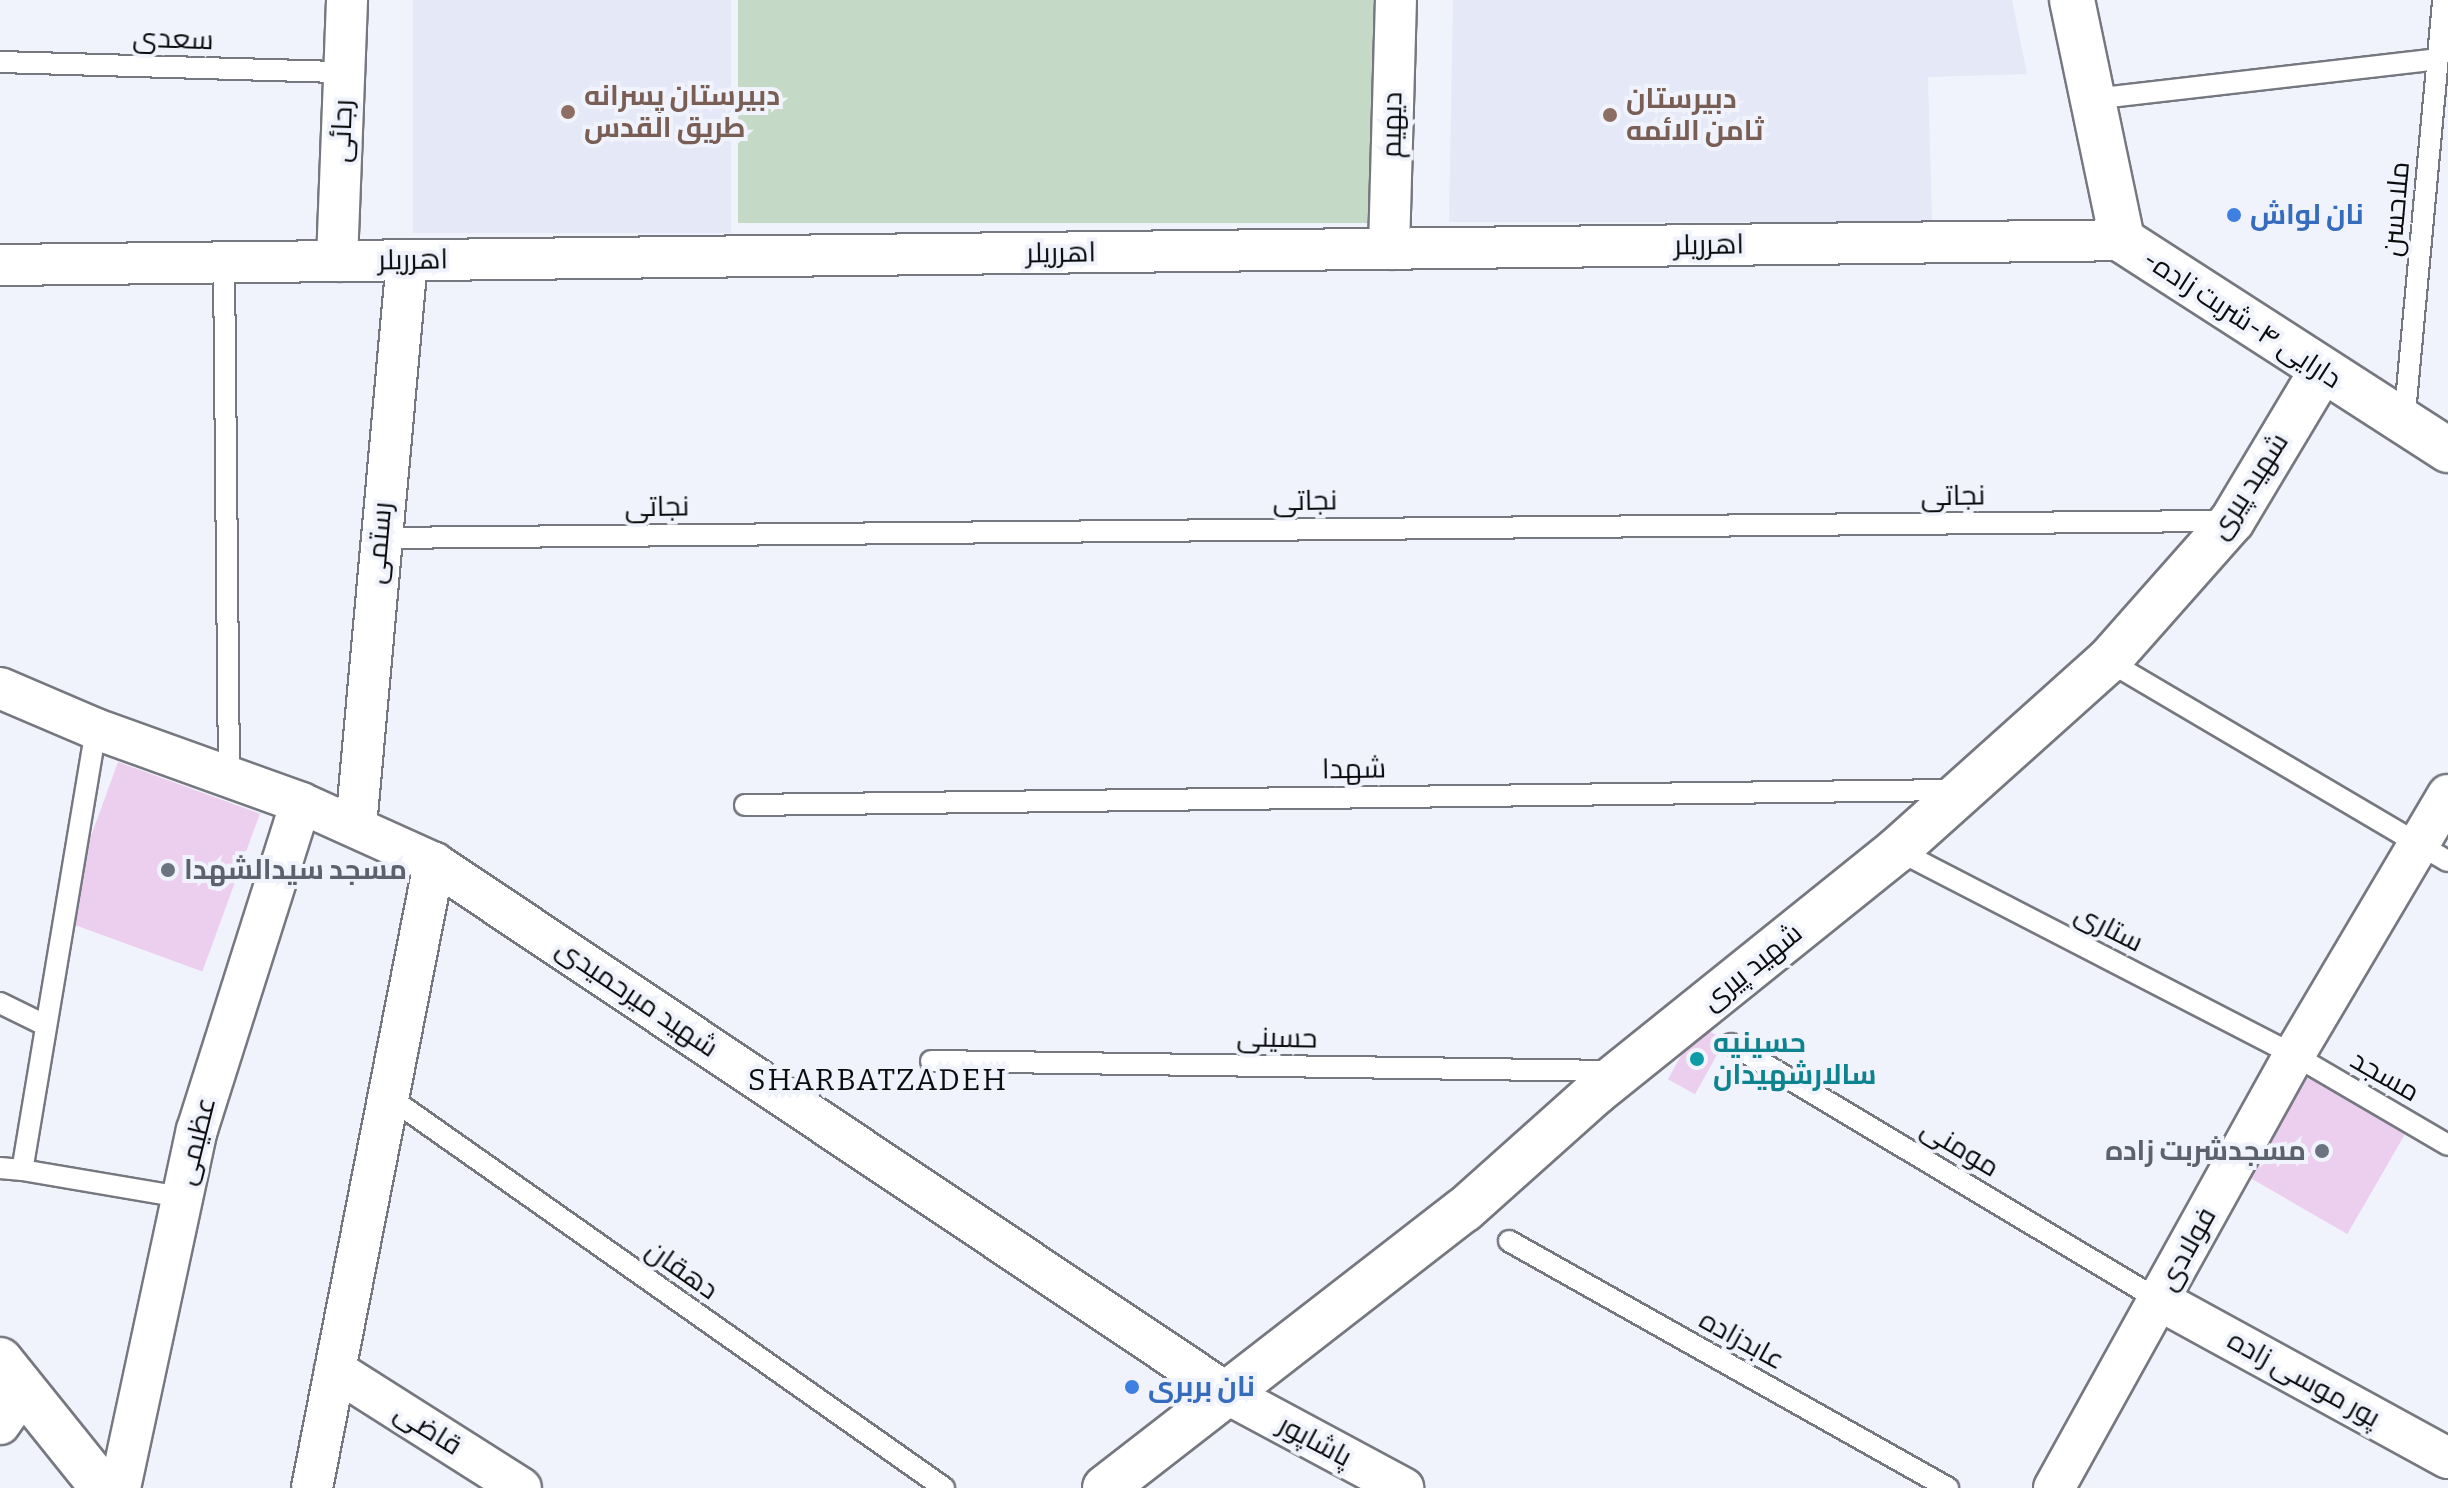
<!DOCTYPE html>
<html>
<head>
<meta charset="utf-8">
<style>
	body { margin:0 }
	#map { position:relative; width:2448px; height:1488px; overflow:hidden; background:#f0f3fb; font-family:Bitter,Cairo,serif }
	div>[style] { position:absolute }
	.built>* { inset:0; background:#e4e8f7; transform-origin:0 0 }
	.green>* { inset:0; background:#c5d9c7; transform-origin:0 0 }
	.building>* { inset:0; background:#eccfef; transform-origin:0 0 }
	.roads { filter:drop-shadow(2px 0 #767880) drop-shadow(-2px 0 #767880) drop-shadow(0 2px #767880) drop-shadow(0 -2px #767880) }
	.service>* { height:20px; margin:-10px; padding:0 10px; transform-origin:10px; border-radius:10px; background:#fff }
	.minor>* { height:40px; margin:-20px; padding:0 20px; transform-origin:20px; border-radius:20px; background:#fff }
	.tertiary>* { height:44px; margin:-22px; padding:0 22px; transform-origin:22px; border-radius:22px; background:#fff }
	.secondary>* { height:44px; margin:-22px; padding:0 22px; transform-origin:22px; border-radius:22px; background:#fff }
	.dots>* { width:22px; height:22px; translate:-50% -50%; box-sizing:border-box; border:4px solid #f0f3fb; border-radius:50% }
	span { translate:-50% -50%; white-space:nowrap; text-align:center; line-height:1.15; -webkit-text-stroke:8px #f0f3fb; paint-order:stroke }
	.street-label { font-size:28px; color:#0c0c0f }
	.education-label { font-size:28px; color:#785e54; font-weight:700 }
	.left { translate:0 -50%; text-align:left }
	.shop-label { font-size:28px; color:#366cbe; font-weight:700 }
	.worship-label { font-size:28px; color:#5b616d; font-weight:700 }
	.right { translate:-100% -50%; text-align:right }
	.culture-label { font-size:28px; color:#0d838f; font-weight:700 }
	.neighbourhood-label { font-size:30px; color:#0c0c0f; letter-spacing:2px }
</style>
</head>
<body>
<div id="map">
	<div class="built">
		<i style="left:413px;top:0;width:318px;height:233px"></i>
		<i style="clip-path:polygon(1453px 0,2012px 0,2027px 74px,1928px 77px,1932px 222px,1449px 222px)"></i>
	</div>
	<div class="green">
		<i style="left:738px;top:0;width:646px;height:223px"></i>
	</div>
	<div class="building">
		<i style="left:118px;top:762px;width:151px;height:168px;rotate:20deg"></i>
		<i style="left:1698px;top:1025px;width:31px;height:62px;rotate:29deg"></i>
		<i style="left:2296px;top:1067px;width:128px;height:119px;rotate:30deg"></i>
	</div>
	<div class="roads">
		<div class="service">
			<i style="left:0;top:62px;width:344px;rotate:1.7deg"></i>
			<i style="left:2093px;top:99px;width:347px;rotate:-6.6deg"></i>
			<i style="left:224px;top:263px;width:514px;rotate:89.44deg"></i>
			<i style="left:2404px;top:423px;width:425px;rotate:-84.7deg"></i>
			<i style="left:379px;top:538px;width:1849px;rotate:-0.53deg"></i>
			<i style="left:2108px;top:661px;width:394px;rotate:30.5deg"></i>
			<i style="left:96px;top:729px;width:447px;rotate:99.5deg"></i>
			<i style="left:22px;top:1170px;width:162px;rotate:9.6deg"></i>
			<i style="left:745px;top:805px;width:1211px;rotate:-0.71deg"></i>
			<i style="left:1897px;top:850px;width:447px;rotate:27.3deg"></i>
			<i style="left:2294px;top:1055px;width:178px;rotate:30.3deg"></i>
			<i style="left:0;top:1003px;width:50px;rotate:26.1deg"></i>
			<i style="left:1731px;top:1044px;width:499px;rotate:30.9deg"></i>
			<i style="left:931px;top:1061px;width:683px;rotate:0.84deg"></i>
			<i style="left:389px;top:1097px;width:679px;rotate:35.16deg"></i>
			<i style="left:0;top:1168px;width:22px;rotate:5deg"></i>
			<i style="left:1509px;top:1241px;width:504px;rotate:29.36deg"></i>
		</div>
		<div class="minor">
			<i style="left:1389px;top:249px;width:249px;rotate:-88.4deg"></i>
			<i style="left:337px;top:261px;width:261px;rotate:-87.8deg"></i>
			<i style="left:0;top:265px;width:2122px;rotate:-0.67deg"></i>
			<i style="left:0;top:688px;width:104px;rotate:23.1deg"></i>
			<i style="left:96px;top:729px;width:218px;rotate:19.8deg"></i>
			<i style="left:301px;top:803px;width:146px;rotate:24.3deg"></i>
			<i style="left:434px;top:863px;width:955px;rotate:33.77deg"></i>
			<i style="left:1228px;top:1394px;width:199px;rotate:28.2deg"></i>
			<i style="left:356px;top:826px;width:568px;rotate:-84.85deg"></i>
			<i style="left:2159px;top:1300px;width:329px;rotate:28.7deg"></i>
			<i style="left:335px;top:1370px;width:220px;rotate:32.4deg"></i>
			<i style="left:0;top:1424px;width:42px;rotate:-54.8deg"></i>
			<i style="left:120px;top:1488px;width:366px;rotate:-77.9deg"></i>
			<i style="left:197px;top:1130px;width:343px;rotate:-72.4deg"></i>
			<i style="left:312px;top:1488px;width:637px;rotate:-78.95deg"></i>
			<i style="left:2054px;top:1488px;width:495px;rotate:-61deg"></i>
			<i style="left:2294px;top:1055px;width:302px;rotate:-59.4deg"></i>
		</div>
		<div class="tertiary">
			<i style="left:1105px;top:1488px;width:454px;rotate:-37.8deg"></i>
			<i style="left:1464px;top:1210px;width:177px;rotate:-41.8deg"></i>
			<i style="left:1596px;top:1092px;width:386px;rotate:-38.8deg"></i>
			<i style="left:1897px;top:850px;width:283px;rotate:-41.9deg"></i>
			<i style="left:2108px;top:661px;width:187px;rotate:-48.5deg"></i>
			<i style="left:2232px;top:521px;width:174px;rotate:-59.1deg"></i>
		</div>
		<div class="secondary">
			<i style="left:2072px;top:0;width:245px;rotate:78.2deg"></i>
			<i style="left:2122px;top:240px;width:388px;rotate:32.8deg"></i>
			<i style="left:0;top:1360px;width:164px;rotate:51.2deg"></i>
		</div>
	</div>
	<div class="dots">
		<i style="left:568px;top:112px;background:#8d6e63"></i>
		<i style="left:1610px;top:115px;background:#8d6e63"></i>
		<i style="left:2234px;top:215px;background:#3f7fe0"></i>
		<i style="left:168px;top:870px;background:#6b7280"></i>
		<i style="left:1697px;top:1059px;background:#0f9aa8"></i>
		<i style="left:2322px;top:1151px;background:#6b7280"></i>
		<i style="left:1132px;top:1387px;background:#3f7fe0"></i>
	</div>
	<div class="street-label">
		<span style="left:173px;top:39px;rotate:2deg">سعدی</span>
		<span style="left:1392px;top:125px;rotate:-89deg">دیهیم</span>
		<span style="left:342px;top:131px;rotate:-88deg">رجائی</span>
		<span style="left:2396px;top:209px;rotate:-85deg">ملاحسن</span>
		<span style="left:1709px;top:245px;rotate:-1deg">اهرریلر</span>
		<span style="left:1061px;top:253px;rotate:-1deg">اهرریلر</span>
		<span style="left:413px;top:260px;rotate:-1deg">اهرریلر</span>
		<span style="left:2242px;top:319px;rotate:33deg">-دارایی ۴-شربت زاده</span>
		<span style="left:2249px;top:486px;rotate:-57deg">شهید پیری</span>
		<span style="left:1953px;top:496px;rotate:-1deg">نجاتی</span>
		<span style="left:1305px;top:501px;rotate:-1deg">نجاتی</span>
		<span style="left:657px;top:507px;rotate:-1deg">نجاتی</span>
		<span style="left:379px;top:543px;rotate:-85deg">رستمی</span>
		<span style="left:1354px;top:769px;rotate:-1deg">شهدا</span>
		<span style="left:2109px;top:928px;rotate:27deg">ستاری</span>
		<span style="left:1752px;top:967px;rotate:-39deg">شهید پیری</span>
		<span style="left:637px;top:998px;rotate:34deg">شهید میرحمیدی</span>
		<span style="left:1277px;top:1038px;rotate:1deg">حسینی</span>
		<span style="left:2385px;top:1076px;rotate:30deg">مسجد</span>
		<span style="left:196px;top:1141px;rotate:-76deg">عظیمی</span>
		<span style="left:1960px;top:1148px;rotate:31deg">مومنی</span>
		<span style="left:2187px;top:1249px;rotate:-61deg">فولادی</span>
		<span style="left:682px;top:1270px;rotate:35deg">دهقان</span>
		<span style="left:1742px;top:1340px;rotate:29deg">عابدزاده</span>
		<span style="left:2304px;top:1379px;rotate:29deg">پور موسی زاده</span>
		<span style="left:428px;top:1429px;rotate:32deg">قاضی</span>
		<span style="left:1315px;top:1441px;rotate:28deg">پاشاپور</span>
	</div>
	<div class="education-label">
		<span class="left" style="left:584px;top:112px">دبیرستان پسرانه<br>طریق القدس</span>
		<span class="left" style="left:1626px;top:115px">دبیرستان<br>ثامن الائمه</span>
	</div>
	<div class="shop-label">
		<span class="left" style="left:2250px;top:215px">نان لواش</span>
		<span class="left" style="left:1148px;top:1387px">نان بربری</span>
	</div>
	<div class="worship-label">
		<span class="left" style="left:184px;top:870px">مسجد سیدالشهدا</span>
		<span class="right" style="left:2306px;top:1151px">مسجدشربت زاده</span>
	</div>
	<div class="culture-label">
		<span class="left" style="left:1713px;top:1059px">حسینیه<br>سالارشهیدان</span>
	</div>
	<div class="neighbourhood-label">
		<span style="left:878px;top:1080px">SHARBATZADEH</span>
	</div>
</div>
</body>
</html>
